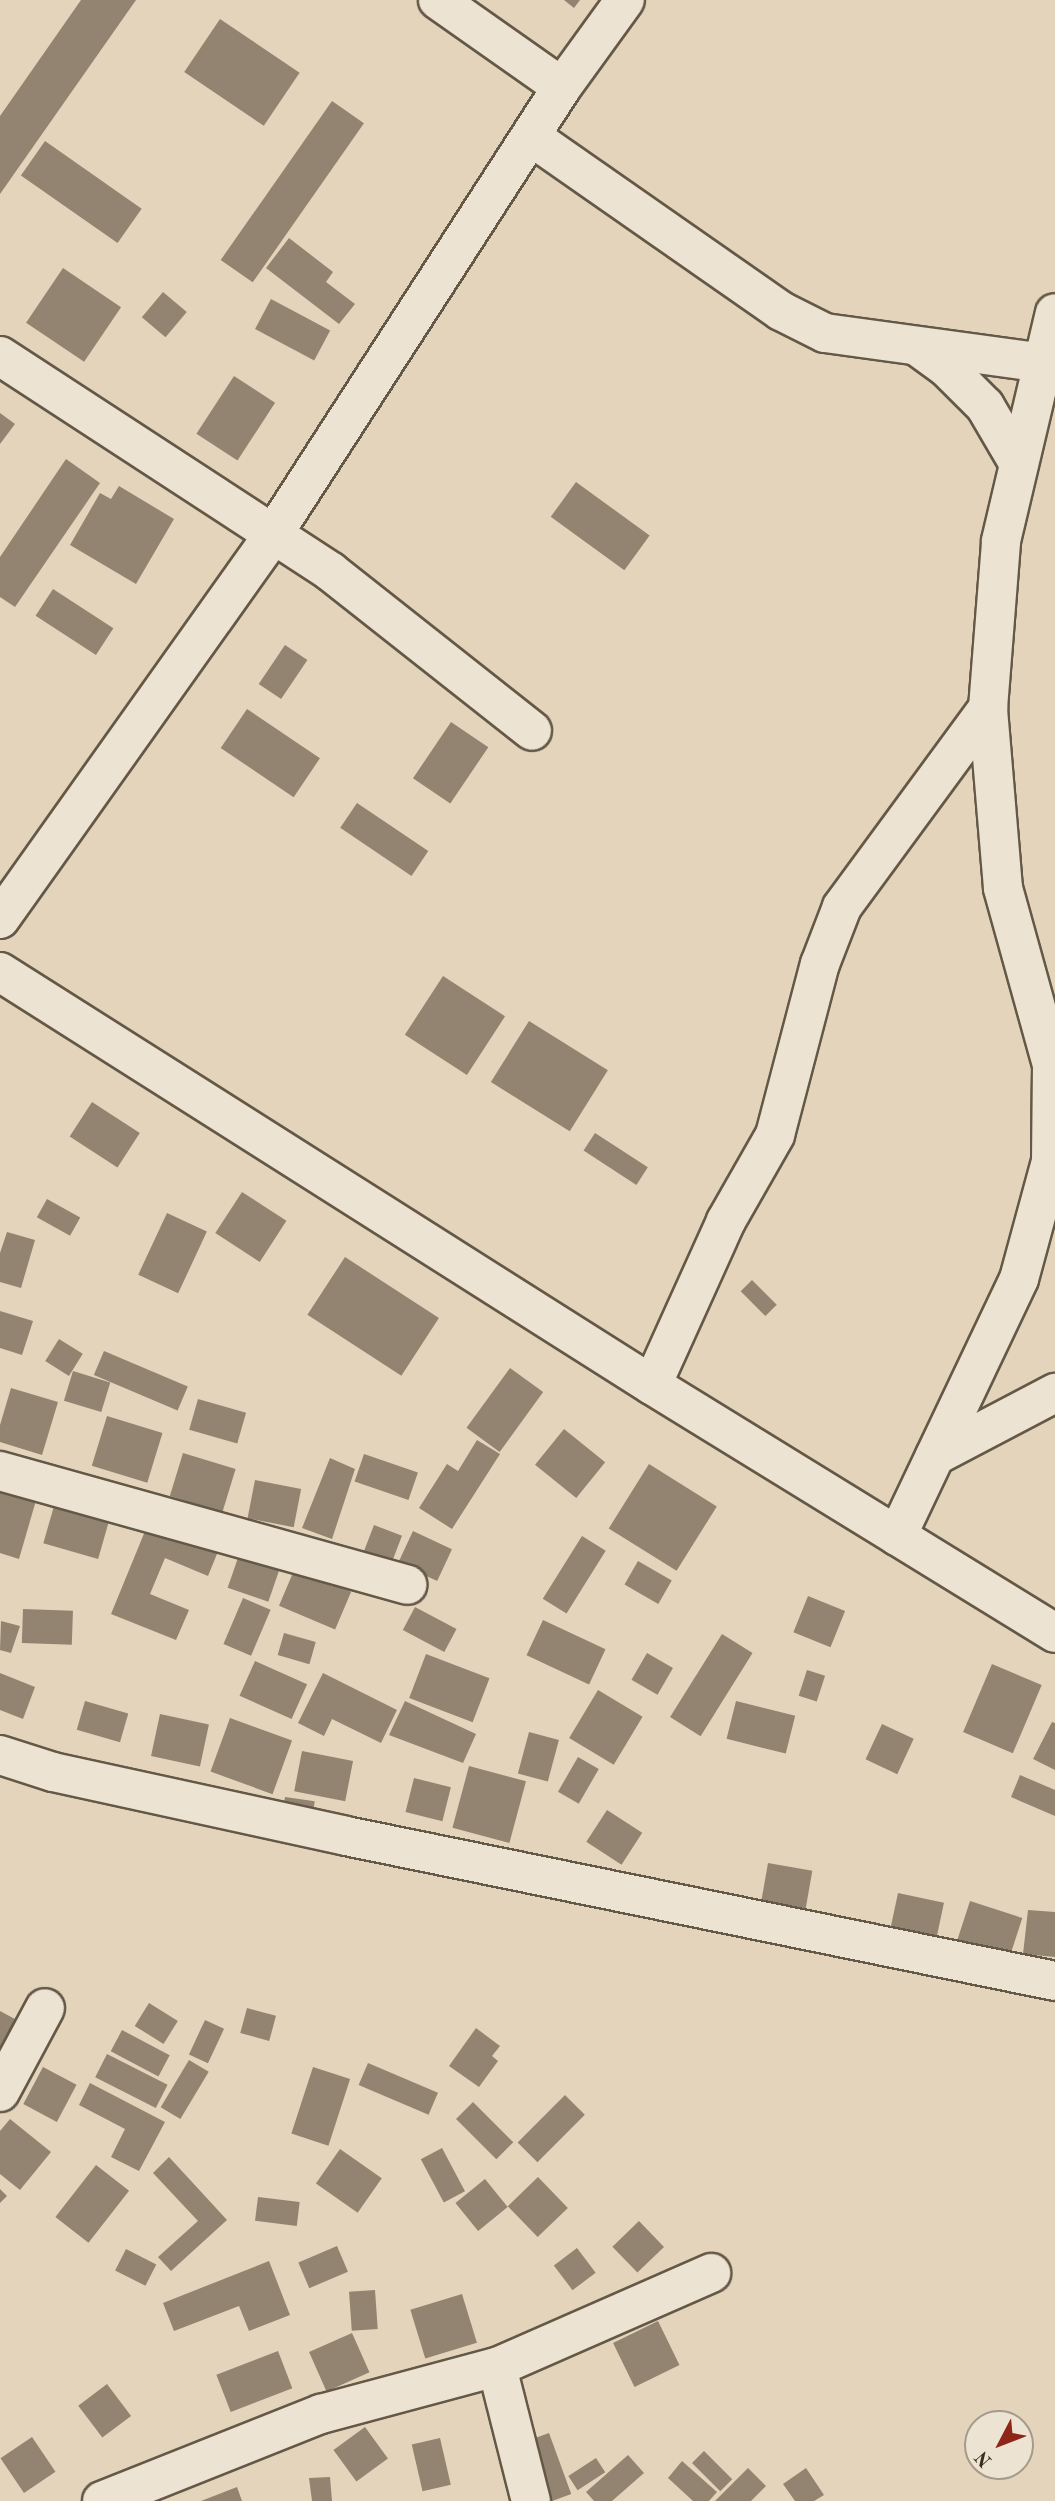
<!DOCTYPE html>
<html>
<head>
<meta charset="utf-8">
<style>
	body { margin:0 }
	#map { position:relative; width:1055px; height:2501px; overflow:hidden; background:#e4d4bb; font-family:"Old Standard TT",serif }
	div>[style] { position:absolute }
	.building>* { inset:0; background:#928470; transform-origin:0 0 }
	.roads { filter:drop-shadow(2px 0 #645846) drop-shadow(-2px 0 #645846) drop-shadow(0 2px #645846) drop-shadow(0 -2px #645846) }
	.street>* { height:38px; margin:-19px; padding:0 19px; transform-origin:19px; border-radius:19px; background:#ede3d3 }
	.secondary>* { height:38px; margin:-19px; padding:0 19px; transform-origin:19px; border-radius:19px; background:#ede3d3 }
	span { translate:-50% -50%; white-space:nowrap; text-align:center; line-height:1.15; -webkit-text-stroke:5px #ede3d3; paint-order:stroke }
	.north { position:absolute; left:964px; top:2410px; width:70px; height:70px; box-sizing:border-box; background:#ede3d3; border:2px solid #a59b8b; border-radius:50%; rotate:228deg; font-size:19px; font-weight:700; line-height:28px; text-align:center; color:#392e1f }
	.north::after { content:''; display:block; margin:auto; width:24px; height:32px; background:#8f2418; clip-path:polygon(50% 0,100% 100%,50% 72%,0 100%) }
</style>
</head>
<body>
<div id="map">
	<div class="building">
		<i style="clip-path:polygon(81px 0,136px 0,0 194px,0 116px)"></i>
		<i style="clip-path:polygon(564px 0,580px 0,574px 8px)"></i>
		<i style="left:220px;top:19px;width:96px;height:64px;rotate:34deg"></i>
		<i style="left:332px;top:101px;width:39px;height:194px;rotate:35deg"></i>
		<i style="left:45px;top:141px;width:118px;height:42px;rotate:35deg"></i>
		<i style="clip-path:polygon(289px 238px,333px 272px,326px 282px,355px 304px,339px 324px,266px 268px)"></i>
		<i style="left:63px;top:268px;width:70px;height:66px;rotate:34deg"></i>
		<i style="left:163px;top:292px;width:31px;height:33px;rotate:40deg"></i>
		<i style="left:271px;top:299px;width:67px;height:34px;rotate:28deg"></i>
		<i style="left:234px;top:376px;width:49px;height:69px;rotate:33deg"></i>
		<i style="clip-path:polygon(0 413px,15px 424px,0 444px)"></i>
		<i style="clip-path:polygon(66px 459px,100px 483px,15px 607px,0 597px,0 557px)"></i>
		<i style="left:576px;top:482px;width:91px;height:43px;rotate:36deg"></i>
		<i style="clip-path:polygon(119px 486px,174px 519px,136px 584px,70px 545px,100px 493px,111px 499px)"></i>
		<i style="left:53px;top:589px;width:72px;height:32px;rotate:33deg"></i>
		<i style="left:285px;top:645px;width:27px;height:47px;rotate:34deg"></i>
		<i style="left:247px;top:709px;width:88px;height:47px;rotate:34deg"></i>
		<i style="left:451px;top:722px;width:45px;height:68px;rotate:34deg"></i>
		<i style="left:357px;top:803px;width:86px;height:30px;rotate:34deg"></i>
		<i style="left:443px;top:976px;width:74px;height:70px;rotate:33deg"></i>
		<i style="left:529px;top:1021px;width:93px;height:72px;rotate:32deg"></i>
		<i style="left:92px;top:1102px;width:57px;height:41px;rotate:33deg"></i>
		<i style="left:595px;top:1133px;width:63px;height:21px;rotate:33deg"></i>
		<i style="left:242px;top:1192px;width:53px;height:49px;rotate:33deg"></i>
		<i style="left:47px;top:1199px;width:38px;height:21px;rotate:29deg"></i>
		<i style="left:167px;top:1213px;width:44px;height:68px;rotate:25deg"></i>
		<i style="clip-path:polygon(7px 1232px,35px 1240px,21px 1288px,0 1282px,0 1253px)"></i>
		<i style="left:345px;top:1257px;width:112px;height:69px;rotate:33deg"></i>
		<i style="left:752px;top:1280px;width:35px;height:16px;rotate:45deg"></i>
		<i style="clip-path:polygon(0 1311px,33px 1321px,22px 1355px,0 1348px)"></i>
		<i style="left:59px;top:1339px;width:28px;height:26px;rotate:32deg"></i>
		<i style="left:104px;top:1351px;width:91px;height:26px;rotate:23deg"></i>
		<i style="left:510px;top:1368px;width:41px;height:74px;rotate:36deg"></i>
		<i style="left:73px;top:1371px;width:39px;height:31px;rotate:17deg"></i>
		<i style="clip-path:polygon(11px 1388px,58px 1402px,42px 1455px,0 1442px,0 1425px)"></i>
		<i style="left:198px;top:1399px;width:50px;height:32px;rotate:16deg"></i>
		<i style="left:107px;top:1416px;width:58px;height:52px;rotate:17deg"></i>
		<i style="left:564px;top:1429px;width:53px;height:46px;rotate:39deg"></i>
		<i style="clip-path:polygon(477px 1440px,500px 1454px,452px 1529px,419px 1508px,447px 1464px,458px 1471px)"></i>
		<i style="left:183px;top:1453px;width:55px;height:45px;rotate:17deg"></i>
		<i style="left:364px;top:1454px;width:57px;height:29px;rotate:19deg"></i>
		<i style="clip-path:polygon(330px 1458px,355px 1469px,332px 1539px,302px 1528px)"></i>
		<i style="left:649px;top:1464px;width:80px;height:76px;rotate:32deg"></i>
		<i style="left:255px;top:1480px;width:47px;height:39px;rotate:11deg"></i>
		<i style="clip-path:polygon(0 1485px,37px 1497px,19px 1559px,0 1553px)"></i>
		<i style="left:56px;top:1499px;width:57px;height:46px;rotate:16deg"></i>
		<i style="clip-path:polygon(150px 1519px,219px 1549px,208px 1576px,165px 1558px,150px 1594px,189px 1610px,176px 1640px,111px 1614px)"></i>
		<i style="left:374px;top:1525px;width:30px;height:34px;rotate:21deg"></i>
		<i style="left:413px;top:1531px;width:43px;height:35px;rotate:25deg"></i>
		<i style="left:582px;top:1536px;width:28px;height:74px;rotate:32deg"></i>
		<i style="left:241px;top:1549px;width:43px;height:41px;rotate:19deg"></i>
		<i style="left:638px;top:1561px;width:39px;height:27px;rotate:30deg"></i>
		<i style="left:295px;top:1568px;width:61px;height:41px;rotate:23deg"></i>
		<i style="left:808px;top:1596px;width:40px;height:39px;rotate:22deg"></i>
		<i style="left:243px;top:1598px;width:30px;height:50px;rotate:23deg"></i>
		<i style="left:415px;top:1607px;width:47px;height:26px;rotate:28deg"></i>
		<i style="left:23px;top:1609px;width:50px;height:34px;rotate:2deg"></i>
		<i style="left:543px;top:1620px;width:69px;height:39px;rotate:25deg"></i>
		<i style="clip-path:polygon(1px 1621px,20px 1626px,11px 1653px,0 1650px)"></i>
		<i style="left:284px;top:1633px;width:33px;height:23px;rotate:16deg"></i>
		<i style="left:722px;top:1634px;width:36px;height:98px;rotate:32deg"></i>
		<i style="left:647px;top:1653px;width:30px;height:31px;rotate:30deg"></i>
		<i style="left:426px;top:1654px;width:68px;height:47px;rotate:21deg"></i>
		<i style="left:255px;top:1661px;width:57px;height:38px;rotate:24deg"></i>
		<i style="left:992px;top:1664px;width:54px;height:74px;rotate:23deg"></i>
		<i style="left:807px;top:1670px;width:19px;height:27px;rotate:18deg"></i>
		<i style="clip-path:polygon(0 1673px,35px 1687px,23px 1719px,0 1710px)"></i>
		<i style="clip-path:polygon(323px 1673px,397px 1710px,381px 1743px,332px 1719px,324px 1736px,298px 1723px)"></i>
		<i style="left:598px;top:1690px;width:52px;height:56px;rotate:31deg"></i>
		<i style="left:85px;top:1701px;width:45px;height:30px;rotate:16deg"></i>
		<i style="clip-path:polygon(405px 1701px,476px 1734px,463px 1763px,389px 1735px)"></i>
		<i style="left:736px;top:1701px;width:61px;height:39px;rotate:14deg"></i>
		<i style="left:160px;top:1714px;width:50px;height:43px;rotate:12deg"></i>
		<i style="left:230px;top:1718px;width:66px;height:57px;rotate:20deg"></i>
		<i style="clip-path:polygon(1052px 1722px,1055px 1723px,1055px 1770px,1033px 1759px)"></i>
		<i style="left:882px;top:1724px;width:35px;height:39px;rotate:25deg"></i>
		<i style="left:529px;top:1732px;width:31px;height:43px;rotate:15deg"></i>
		<i style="left:302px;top:1751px;width:52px;height:41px;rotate:11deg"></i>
		<i style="left:578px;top:1757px;width:24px;height:40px;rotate:30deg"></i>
		<i style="left:469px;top:1766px;width:59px;height:64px;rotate:15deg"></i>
		<i style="clip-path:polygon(1020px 1775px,1055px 1790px,1055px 1816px,1011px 1797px)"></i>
		<i style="left:414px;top:1778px;width:38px;height:35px;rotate:14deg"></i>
		<i style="left:285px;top:1797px;width:30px;height:21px;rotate:8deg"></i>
		<i style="left:607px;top:1810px;width:42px;height:38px;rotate:33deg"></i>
		<i style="left:768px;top:1863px;width:45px;height:45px;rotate:10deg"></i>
		<i style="left:898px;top:1893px;width:47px;height:44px;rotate:12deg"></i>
		<i style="left:970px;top:1901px;width:55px;height:45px;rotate:18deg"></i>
		<i style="clip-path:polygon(1028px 1910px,1055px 1912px,1055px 1957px,1023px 1954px)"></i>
		<i style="left:149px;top:2003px;width:34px;height:27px;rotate:32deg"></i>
		<i style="left:247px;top:2008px;width:30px;height:26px;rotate:15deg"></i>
		<i style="clip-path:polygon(0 2011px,26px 2025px,0 2077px)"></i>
		<i style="left:205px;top:2020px;width:21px;height:38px;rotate:25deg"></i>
		<i style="clip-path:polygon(476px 2028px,500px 2046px,492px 2056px,498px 2061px,479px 2087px,449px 2066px)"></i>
		<i style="left:122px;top:2030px;width:54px;height:24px;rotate:28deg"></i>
		<i style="left:107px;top:2054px;width:68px;height:26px;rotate:27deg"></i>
		<i style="left:189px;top:2060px;width:23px;height:55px;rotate:31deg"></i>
		<i style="left:368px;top:2063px;width:76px;height:24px;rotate:23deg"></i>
		<i style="left:43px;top:2067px;width:38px;height:42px;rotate:28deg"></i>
		<i style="left:313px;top:2067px;width:39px;height:70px;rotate:18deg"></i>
		<i style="clip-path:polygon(90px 2083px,165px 2122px,139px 2171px,111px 2157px,125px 2129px,79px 2105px)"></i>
		<i style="left:565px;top:2095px;width:28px;height:67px;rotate:45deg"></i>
		<i style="left:473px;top:2102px;width:57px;height:24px;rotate:45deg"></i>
		<i style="clip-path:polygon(10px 2119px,51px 2152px,20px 2190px,0 2174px,0 2131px)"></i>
		<i style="left:442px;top:2148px;width:49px;height:24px;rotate:62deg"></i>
		<i style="left:340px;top:2149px;width:51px;height:42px;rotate:35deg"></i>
		<i style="clip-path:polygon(169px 2157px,227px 2220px,171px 2271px,158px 2257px,198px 2221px,153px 2173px)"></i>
		<i style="left:96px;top:2165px;width:42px;height:66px;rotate:38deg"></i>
		<i style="left:538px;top:2177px;width:43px;height:42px;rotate:46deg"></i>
		<i style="left:485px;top:2179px;width:36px;height:38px;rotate:51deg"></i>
		<i style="clip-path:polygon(0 2189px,7px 2196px,0 2203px)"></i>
		<i style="left:258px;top:2197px;width:42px;height:24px;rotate:7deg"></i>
		<i style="left:639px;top:2221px;width:36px;height:37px;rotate:46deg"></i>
		<i style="left:337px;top:2246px;width:28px;height:42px;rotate:67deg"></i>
		<i style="left:577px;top:2248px;width:31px;height:29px;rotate:53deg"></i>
		<i style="left:126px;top:2249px;width:34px;height:24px;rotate:27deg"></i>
		<i style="clip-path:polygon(269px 2261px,290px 2315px,249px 2331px,239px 2306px,174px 2331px,163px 2303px)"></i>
		<i style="left:375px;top:2290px;width:39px;height:26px;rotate:86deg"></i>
		<i style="left:462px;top:2294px;width:51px;height:54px;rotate:73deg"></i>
		<i style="left:658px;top:2321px;width:49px;height:50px;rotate:64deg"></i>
		<i style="left:352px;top:2333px;width:43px;height:47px;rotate:66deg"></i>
		<i style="left:278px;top:2351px;width:40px;height:66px;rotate:69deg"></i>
		<i style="left:107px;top:2384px;width:40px;height:36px;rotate:53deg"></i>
		<i style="left:365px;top:2427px;width:39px;height:39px;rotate:54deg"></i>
		<i style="left:549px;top:2433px;width:65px;height:27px;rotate:70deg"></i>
		<i style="left:32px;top:2437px;width:42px;height:38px;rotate:56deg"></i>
		<i style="left:440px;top:2438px;width:48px;height:29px;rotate:77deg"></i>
		<i style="left:704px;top:2451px;width:40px;height:17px;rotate:45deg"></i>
		<i style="clip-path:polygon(628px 2455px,644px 2473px,612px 2501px,594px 2501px,586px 2492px)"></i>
		<i style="left:596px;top:2458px;width:17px;height:33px;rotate:57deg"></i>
		<i style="clip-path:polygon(682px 2461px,717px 2492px,709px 2501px,693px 2501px,668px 2478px)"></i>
		<i style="clip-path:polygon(748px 2468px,766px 2486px,751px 2501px,715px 2501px)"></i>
		<i style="clip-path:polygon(806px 2468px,824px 2495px,814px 2501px,795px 2501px,783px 2484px)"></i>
		<i style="clip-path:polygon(330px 2477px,332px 2501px,312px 2501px,309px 2478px)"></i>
		<i style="clip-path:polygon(237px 2487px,242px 2501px,201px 2501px)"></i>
	</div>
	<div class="roads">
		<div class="street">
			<i style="left:438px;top:0;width:151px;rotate:35.1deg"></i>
			<i style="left:533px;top:138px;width:302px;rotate:34.9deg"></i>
			<i style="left:781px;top:311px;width:49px;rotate:26.6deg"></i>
			<i style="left:825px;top:333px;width:220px;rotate:7.8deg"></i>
			<i style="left:918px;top:347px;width:34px;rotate:36deg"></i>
			<i style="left:946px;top:367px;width:55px;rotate:45deg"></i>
			<i style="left:985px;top:406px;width:67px;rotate:59.6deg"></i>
			<i style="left:0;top:356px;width:395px;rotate:33.1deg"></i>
			<i style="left:331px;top:572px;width:256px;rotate:38.3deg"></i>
			<i style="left:0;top:919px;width:470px;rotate:-54.6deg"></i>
			<i style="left:272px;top:536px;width:535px;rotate:-57.14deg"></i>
			<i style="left:562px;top:87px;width:107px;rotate:-54.1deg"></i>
			<i style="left:652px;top:1385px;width:180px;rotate:-65.7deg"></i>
			<i style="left:726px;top:1221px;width:99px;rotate:-60.3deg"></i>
			<i style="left:775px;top:1135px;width:177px;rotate:-75.3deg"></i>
			<i style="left:820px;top:964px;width:61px;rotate:-68.9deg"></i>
			<i style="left:842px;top:907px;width:247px;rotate:-53.7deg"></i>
			<i style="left:935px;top:1456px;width:136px;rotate:-27.7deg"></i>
			<i style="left:0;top:1471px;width:423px;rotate:15.6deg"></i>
			<i style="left:897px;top:1536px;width:284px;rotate:-64.6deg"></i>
			<i style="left:1019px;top:1279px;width:122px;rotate:-74.8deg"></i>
			<i style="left:1051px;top:1161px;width:96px;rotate:-89.4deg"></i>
			<i style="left:1052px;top:1065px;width:184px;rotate:-105.5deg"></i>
			<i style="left:1003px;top:888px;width:181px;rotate:-94.8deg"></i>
			<i style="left:988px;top:708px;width:168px;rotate:-85.5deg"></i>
			<i style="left:1001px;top:541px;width:234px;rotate:-76.7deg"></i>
			<i style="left:0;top:1755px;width:56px;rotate:17.8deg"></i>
			<i style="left:53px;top:1772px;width:300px;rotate:12.3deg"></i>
			<i style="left:346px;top:1836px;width:724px;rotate:11.56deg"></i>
			<i style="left:0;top:2092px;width:95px;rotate:-61.8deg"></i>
			<i style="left:497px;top:2367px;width:138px;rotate:75.8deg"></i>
			<i style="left:102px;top:2501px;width:236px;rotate:-21.7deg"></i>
			<i style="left:321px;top:2414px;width:182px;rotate:-15deg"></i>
			<i style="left:497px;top:2367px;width:234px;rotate:-23.7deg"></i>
		</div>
		<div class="secondary">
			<i style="left:0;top:972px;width:772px;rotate:32.35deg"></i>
			<i style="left:652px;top:1385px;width:473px;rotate:31.6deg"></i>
		</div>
	</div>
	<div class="north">N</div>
</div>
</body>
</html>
